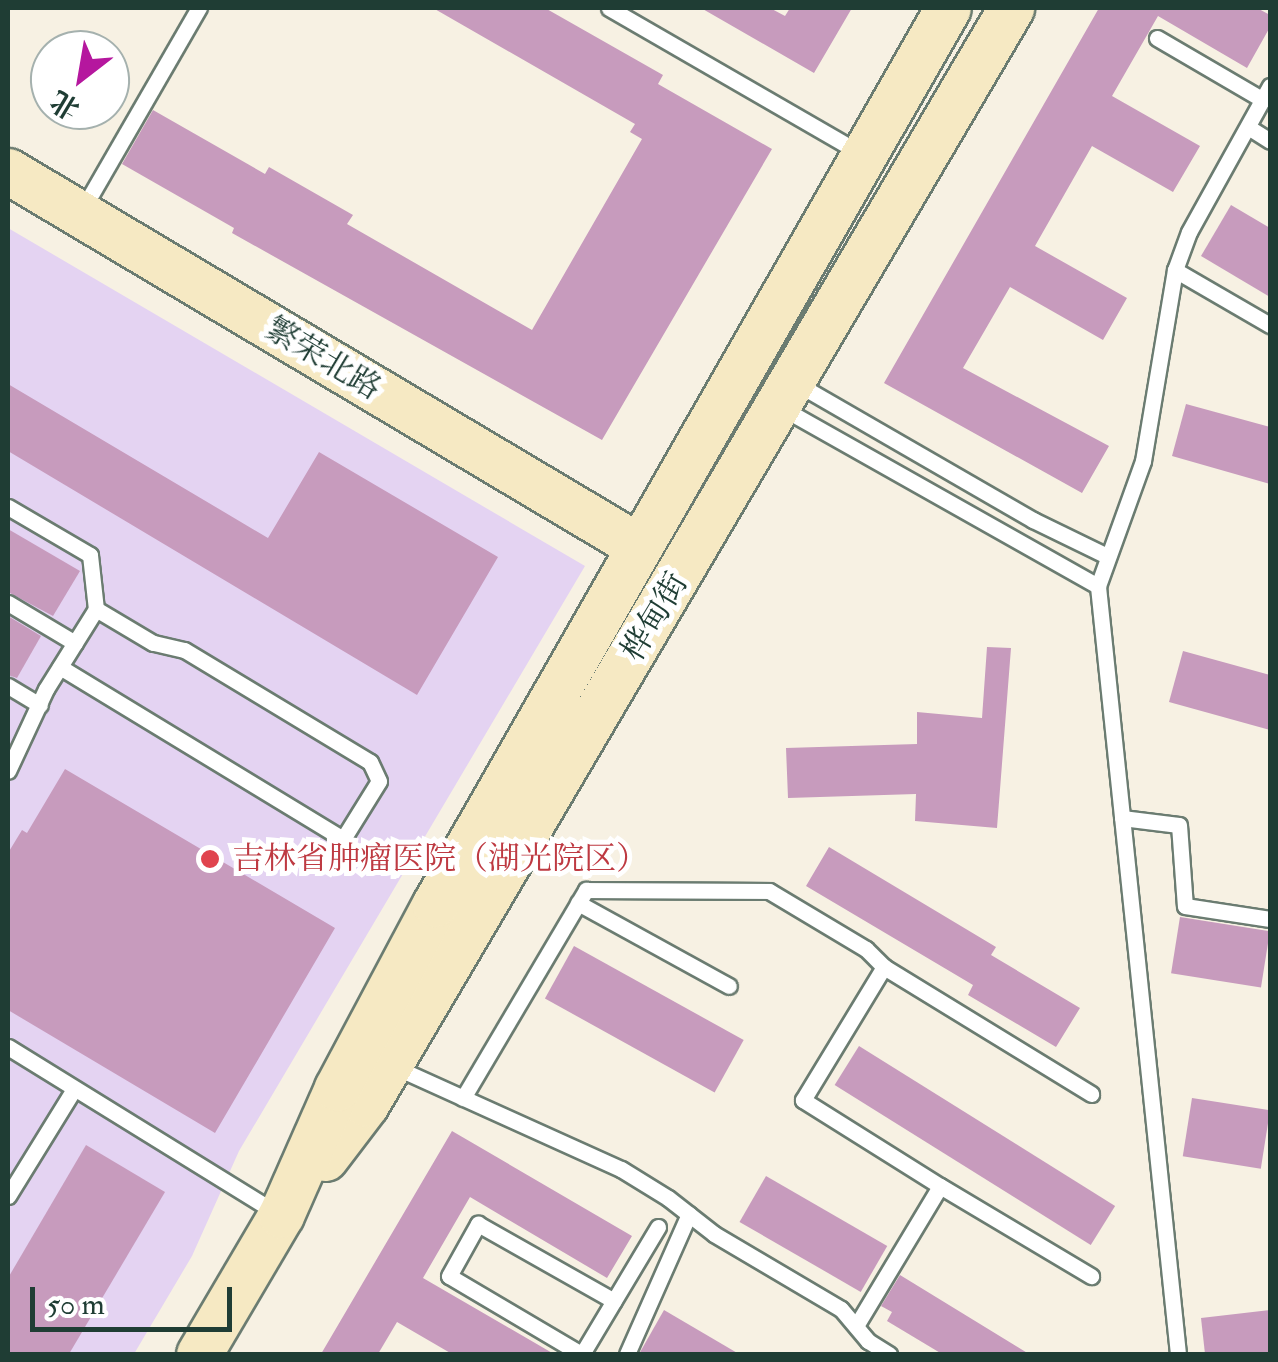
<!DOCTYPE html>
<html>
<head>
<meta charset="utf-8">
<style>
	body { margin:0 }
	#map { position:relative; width:1278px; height:1362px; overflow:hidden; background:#f7f1e3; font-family:"IM FELL Double Pica","Noto Serif SC",serif }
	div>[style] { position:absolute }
	.built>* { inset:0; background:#e4d3f2 }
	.building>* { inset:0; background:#c79bbd; transform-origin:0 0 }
	.roads { filter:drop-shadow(2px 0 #6b7c71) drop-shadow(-2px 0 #6b7c71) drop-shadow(0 2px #6b7c71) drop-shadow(0 -2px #6b7c71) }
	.lane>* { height:15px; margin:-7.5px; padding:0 7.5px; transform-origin:7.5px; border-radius:7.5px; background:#fff }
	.secondary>* { height:45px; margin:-22.5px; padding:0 22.5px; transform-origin:22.5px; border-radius:22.5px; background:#f6e9c3 }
	.dots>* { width:28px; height:28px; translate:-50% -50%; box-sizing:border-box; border:5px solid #fff; border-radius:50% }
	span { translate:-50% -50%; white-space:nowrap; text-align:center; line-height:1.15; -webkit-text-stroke:10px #fff; paint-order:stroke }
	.street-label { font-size:32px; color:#1f3d34 }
	.health-label { font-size:32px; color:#be3a42 }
	.left { translate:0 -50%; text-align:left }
	.frame { position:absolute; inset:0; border:10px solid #1f3d34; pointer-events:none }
	.north { position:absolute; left:30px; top:30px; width:100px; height:100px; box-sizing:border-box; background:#fff; border:2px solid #a5b1ae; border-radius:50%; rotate:211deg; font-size:28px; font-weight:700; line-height:40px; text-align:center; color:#1f3d34 }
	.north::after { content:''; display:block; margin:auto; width:35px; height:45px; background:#b5179e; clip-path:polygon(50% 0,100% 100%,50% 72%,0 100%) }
	.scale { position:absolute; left:30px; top:1287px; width:202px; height:45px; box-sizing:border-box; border:5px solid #1f3d34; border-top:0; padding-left:12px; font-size:30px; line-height:35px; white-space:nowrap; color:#1f3d34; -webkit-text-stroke:8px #fff; paint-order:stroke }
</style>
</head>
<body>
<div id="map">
	<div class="built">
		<i style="clip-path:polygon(8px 228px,585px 566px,239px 1151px,192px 1256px,134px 1354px,8px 1354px)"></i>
	</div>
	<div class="building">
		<i style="clip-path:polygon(433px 8px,545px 8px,663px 75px,658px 84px,772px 149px,602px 440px,232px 233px,234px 228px,122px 164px,153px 110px,265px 174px,269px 167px,353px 215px,347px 224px,532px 330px,642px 139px,630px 132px,635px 124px)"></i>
		<i style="clip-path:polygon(701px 8px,770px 8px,785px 16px,790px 8px,852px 8px,814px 73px)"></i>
		<i style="clip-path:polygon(1099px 8px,1257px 8px,1270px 15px,1270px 27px,1247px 68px,1158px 16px,1112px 96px,1200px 146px,1173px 192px,1092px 146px,1035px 246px,1127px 298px,1103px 340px,1010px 287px,963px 368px,1109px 446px,1082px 493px,884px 383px)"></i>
		<i style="clip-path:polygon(1231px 205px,1270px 228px,1270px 297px,1201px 256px)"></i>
		<i style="clip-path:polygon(8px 384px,268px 538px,319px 452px,498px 557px,417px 695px,8px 451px)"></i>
		<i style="clip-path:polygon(1186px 404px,1270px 427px,1270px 484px,1172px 456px)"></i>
		<i style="clip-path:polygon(8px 529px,80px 571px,53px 616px,8px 592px)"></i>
		<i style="clip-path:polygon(8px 616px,41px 636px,17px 678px,8px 675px)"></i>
		<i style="clip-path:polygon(987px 647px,1011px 648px,997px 828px,915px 821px,916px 794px,788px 798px,786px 748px,917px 744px,917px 712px,982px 718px)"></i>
		<i style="clip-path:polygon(1183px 651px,1270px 675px,1270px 730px,1169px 702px)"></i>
		<i style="clip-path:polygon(65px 769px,335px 928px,215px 1133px,8px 1010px,8px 853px,22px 830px,27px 833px)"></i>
		<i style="clip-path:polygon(829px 847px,996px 947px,991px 955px,1080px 1008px,1056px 1047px,968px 995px,973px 985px,806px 886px)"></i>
		<i style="left:1180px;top:917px;width:91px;height:57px;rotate:9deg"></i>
		<i style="left:574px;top:946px;width:194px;height:60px;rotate:29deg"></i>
		<i style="left:859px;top:1046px;width:302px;height:46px;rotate:32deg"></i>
		<i style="left:1192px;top:1098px;width:79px;height:59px;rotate:9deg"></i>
		<i style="clip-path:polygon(452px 1131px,632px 1236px,607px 1278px,470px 1197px,423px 1278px,554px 1354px,452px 1354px,397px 1322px,378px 1354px,321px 1354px)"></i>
		<i style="clip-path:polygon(86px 1145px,165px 1192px,69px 1354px,8px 1354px,8px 1278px)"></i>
		<i style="left:766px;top:1176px;width:140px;height:53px;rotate:30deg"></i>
		<i style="clip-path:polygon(900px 1275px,1029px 1354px,942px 1354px,887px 1321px,892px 1312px,881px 1306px)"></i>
		<i style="clip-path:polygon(664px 1310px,739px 1354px,639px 1354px)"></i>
		<i style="clip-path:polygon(1270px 1310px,1270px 1354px,1205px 1354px,1201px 1318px)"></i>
	</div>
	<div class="roads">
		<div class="lane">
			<i style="left:609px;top:8px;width:288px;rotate:30deg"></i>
			<i style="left:1157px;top:38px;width:123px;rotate:30.3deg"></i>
			<i style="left:1248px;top:127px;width:26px;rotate:32deg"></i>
			<i style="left:81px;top:212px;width:236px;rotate:-60deg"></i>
			<i style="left:1175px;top:270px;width:110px;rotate:30.1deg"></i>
			<i style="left:794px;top:382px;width:276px;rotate:30deg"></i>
			<i style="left:1033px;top:520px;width:80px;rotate:25.9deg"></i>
			<i style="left:782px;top:408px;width:363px;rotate:29.4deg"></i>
			<i style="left:8px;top:507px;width:95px;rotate:30.3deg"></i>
			<i style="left:90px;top:555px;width:54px;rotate:83.7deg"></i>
			<i style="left:96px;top:609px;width:94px;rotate:122deg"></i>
			<i style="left:46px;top:689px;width:90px;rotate:114.9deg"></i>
			<i style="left:8px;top:603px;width:78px;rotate:30.8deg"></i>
			<i style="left:60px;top:667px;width:331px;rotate:31.3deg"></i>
			<i style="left:343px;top:839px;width:68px;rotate:-58.2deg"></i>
			<i style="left:379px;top:781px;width:21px;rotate:-115deg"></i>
			<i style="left:370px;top:762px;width:217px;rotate:-148.9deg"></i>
			<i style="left:184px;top:650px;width:32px;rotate:-167deg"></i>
			<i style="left:153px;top:643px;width:66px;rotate:-149.2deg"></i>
			<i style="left:8px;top:686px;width:37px;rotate:31deg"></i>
			<i style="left:1122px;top:818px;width:57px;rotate:7deg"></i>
			<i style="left:1179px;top:825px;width:81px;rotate:85.8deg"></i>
			<i style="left:1185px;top:906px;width:86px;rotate:8.7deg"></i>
			<i style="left:578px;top:903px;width:172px;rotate:28.8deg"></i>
			<i style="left:8px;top:1047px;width:316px;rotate:31.7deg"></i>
			<i style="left:395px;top:1067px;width:248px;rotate:24.3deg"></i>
			<i style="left:621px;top:1169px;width:55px;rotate:31.7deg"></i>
			<i style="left:668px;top:1198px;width:58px;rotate:38deg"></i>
			<i style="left:714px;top:1234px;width:147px;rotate:30.6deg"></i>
			<i style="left:841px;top:1309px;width:42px;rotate:49.8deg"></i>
			<i style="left:868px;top:1341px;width:25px;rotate:32deg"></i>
			<i style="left:463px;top:1098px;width:242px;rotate:-59.4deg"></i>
			<i style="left:586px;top:890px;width:183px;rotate:0.3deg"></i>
			<i style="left:769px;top:891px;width:113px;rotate:30.9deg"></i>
			<i style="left:866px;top:949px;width:25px;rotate:45deg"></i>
			<i style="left:940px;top:1186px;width:162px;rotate:-147.9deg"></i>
			<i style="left:803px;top:1100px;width:156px;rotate:-58.7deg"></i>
			<i style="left:884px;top:967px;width:243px;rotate:31.5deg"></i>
			<i style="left:8px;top:1196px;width:126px;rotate:-58.3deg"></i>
			<i style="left:856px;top:1326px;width:163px;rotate:-59deg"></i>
			<i style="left:940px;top:1186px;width:176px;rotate:30.8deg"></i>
			<i style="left:581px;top:1354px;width:153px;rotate:-149.4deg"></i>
			<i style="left:449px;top:1276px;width:60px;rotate:-60.9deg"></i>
			<i style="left:478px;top:1224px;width:156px;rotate:29.5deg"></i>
			<i style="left:582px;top:1354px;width:148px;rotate:-59.1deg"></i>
			<i style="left:627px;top:1354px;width:153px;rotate:-66.1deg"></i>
			<i style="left:1178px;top:1354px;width:772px;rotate:-95.95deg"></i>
			<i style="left:1098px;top:586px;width:133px;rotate:-70.2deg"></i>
			<i style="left:1143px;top:461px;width:194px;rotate:-80.5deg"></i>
			<i style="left:1175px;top:270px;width:40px;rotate:-69.8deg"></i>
			<i style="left:1189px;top:232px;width:167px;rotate:-61deg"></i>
		</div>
		<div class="secondary">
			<i style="left:8px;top:171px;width:733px;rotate:30.76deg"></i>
			<i style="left:325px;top:1158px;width:68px;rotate:-52.8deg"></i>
			<i style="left:366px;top:1104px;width:1272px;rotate:-59.52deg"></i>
			<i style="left:199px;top:1354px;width:161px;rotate:-59.5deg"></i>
			<i style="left:281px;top:1215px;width:139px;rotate:-66.2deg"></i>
			<i style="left:337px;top:1088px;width:208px;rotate:-62deg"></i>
			<i style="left:435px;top:904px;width:1032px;rotate:-60.21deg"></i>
		</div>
	</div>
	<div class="dots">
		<i style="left:210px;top:859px;background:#e0444e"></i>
	</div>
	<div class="street-label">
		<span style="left:323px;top:359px;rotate:31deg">繁荣北路</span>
		<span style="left:655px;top:617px;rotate:-59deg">桦甸街</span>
	</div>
	<div class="health-label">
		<span class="left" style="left:232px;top:859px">吉林省肿瘤医院（湖光院区）</span>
	</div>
	<div class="frame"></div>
	<div class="north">北</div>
	<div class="scale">50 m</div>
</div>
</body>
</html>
